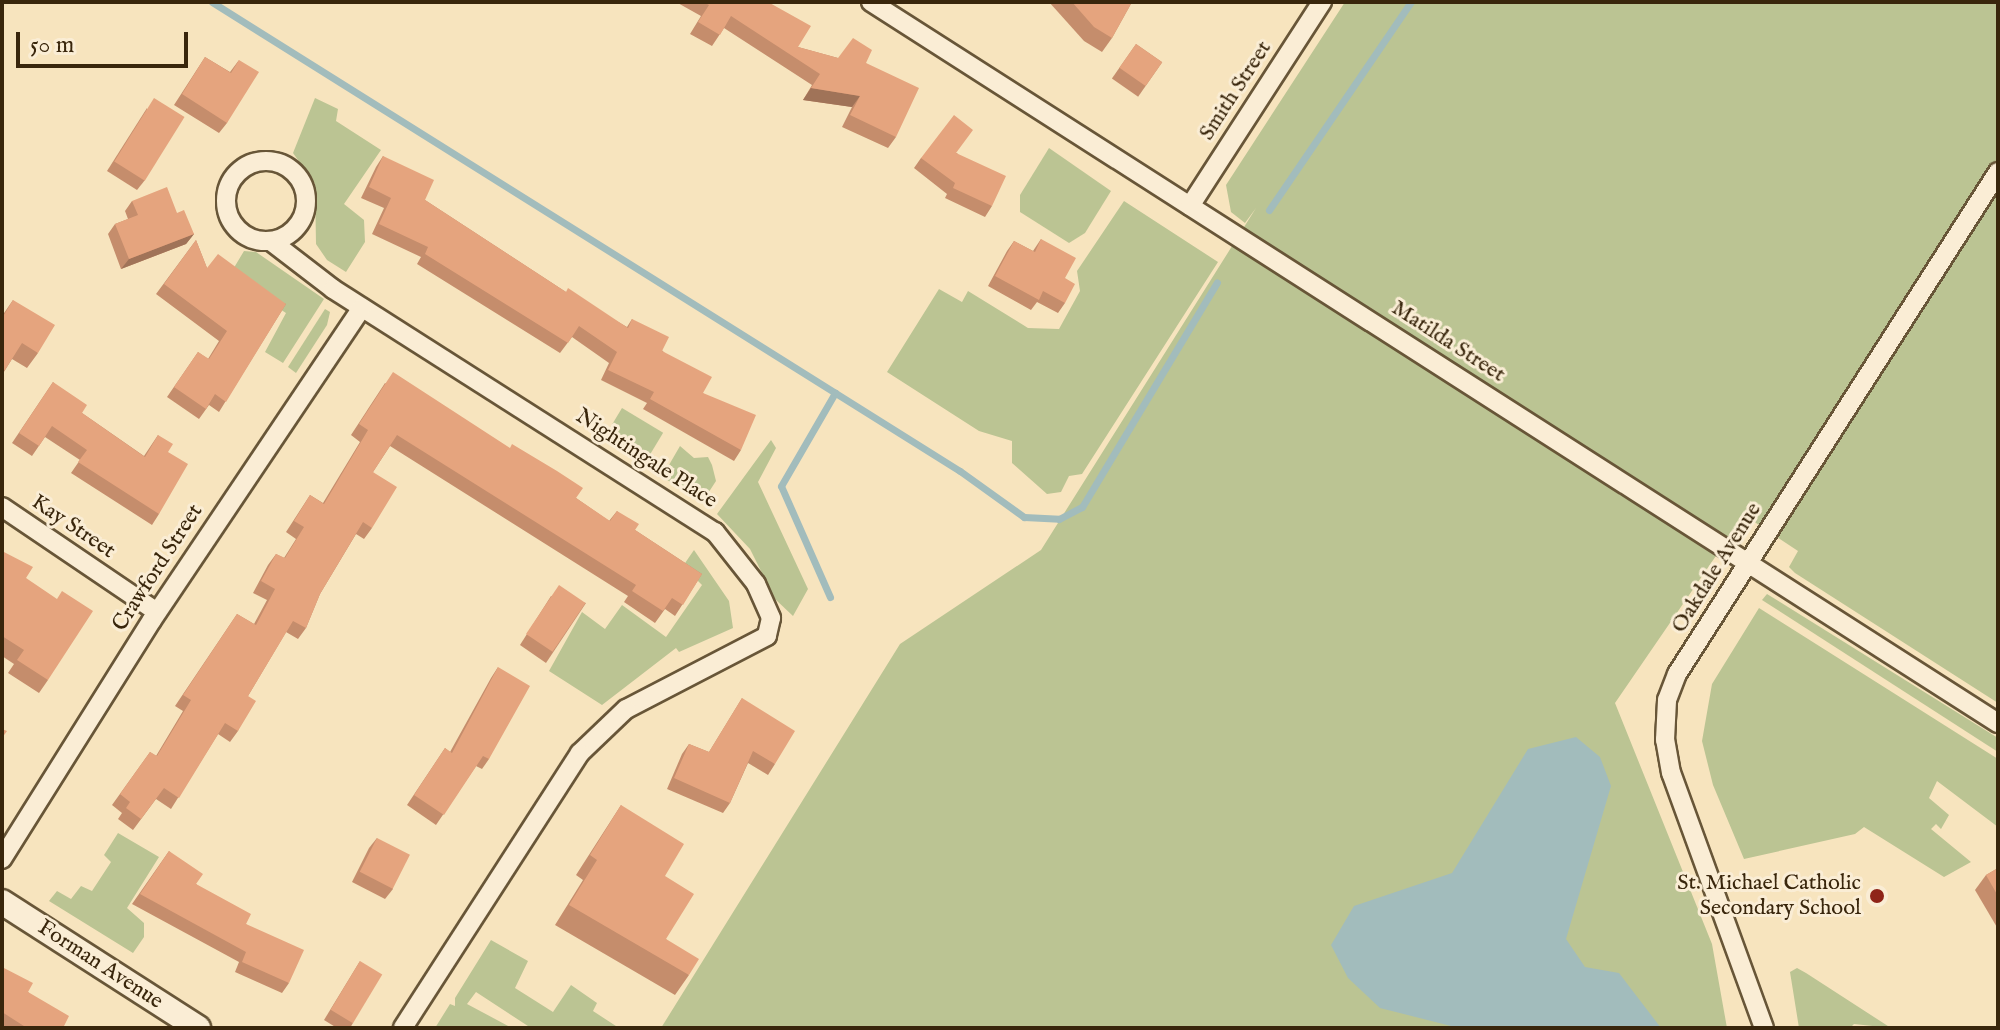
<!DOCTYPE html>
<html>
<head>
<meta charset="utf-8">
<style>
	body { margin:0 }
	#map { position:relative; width:2000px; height:1030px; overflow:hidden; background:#f7e4be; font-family:"IM FELL English",serif }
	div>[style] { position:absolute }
	.green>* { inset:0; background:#bbc493; transform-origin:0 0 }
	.water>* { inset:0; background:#a2bcbc }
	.stream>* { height:7px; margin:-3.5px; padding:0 3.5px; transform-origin:3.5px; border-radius:3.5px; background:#a2bcbc }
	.roads { filter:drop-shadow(2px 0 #685638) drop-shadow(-2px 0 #685638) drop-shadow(0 2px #685638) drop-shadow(0 -2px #685638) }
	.street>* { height:18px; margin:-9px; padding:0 9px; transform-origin:9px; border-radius:9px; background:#faedd5 }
	.street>.ring { margin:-9px; padding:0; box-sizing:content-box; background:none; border:18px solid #faedd5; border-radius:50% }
	.secondary>* { height:24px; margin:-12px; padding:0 12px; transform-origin:12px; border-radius:12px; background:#faedd5 }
	.wall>* { inset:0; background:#c58d6c; transform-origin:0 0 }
	.shaded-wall>* { inset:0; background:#a07358 }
	.building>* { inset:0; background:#e5a47e; transform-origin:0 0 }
	.dots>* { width:22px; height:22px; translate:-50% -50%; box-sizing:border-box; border:4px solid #faedd5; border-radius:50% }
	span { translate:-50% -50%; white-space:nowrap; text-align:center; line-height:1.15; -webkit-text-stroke:6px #faedd5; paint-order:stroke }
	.street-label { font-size:22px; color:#39260c }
	.poi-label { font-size:22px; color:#39260c }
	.right { translate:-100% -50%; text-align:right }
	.frame { position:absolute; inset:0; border:4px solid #39260c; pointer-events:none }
	.scale { position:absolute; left:16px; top:32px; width:172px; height:36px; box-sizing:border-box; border:4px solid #39260c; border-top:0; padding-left:10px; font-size:24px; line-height:28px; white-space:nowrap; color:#39260c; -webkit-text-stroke:6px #faedd5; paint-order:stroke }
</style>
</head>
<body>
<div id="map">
	<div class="green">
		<i style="clip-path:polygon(1345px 2px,1998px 2px,1998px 703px,1795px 573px,1789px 567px,1798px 551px,1744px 515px,1615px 703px,1712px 944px,1727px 1028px,661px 1028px,900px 644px,1041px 550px,1256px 208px,1245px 223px,1231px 212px,1226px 185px)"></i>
		<i style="clip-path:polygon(315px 98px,338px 109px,336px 121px,381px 150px,344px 204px,364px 220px,365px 242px,346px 272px,327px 260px,316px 244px,315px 184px,293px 153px)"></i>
		<i style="clip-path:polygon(1049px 148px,1111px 191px,1085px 233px,1069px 243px,1020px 212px,1020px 195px)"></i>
		<i style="clip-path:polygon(1124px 201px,1218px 262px,1082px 474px,1069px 476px,1061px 492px,1047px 494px,1012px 463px,1012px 441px,979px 431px,887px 372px,939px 289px,962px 302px,968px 291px,1028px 328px,1059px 329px,1080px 291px,1077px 271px)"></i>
		<i style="clip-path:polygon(244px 251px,256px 252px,324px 299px,283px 363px,265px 352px,286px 313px,229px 276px)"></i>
		<i style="clip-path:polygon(325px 309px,330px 312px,327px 325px,296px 373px,288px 367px)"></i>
		<i style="left:622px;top:408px;width:48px;height:36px;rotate:31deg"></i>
		<i style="clip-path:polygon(771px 440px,776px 448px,758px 482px,808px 589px,793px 616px,775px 599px,750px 549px,717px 514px)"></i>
		<i style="clip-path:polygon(680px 446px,694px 458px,708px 457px,712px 465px,716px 481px,703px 501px,662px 477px)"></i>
		<i style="clip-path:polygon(694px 550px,729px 601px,733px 628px,679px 652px,676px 648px,602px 705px,549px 671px,582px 612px,605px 629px,622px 605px,666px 637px,702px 585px,683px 566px)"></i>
		<i style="clip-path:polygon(1767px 594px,1998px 738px,1998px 752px,1762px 600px)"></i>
		<i style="clip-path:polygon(1759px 608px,1998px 759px,1998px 827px,1937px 781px,1929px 798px,1949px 815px,1941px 829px,1936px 824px,1931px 829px,1971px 862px,1944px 877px,1864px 827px,1855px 834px,1744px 859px,1713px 785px,1702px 741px,1712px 684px)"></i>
		<i style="clip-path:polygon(118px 833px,159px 857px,127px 908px,144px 923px,144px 937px,133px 953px,49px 901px,57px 891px,71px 899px,81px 886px,92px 891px,111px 862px,104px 855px)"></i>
		<i style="clip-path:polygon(491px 940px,528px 961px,515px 988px,553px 1012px,571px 985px,597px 1003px,593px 1011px,619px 1028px,531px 1028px,476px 992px,467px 1004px,512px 1028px,435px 1028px,450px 1004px,455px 1006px,455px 998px)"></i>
		<i style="clip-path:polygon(1797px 968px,1806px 973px,1891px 1028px,1854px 1024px,1850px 1028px,1799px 1028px,1790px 972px)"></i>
	</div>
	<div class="water">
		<i style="clip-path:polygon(1576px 737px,1600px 757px,1611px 786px,1566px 939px,1585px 967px,1619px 973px,1661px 1028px,1459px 1028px,1380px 1008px,1348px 978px,1331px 945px,1354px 906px,1452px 873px,1528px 749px)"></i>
	</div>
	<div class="stream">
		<i style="left:212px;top:2px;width:883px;rotate:32.09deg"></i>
		<i style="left:960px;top:471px;width:79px;rotate:35.7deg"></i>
		<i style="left:1024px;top:517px;width:35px;rotate:3deg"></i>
		<i style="left:1059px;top:519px;width:26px;rotate:-28deg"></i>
		<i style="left:1082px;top:507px;width:262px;rotate:-59deg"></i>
		<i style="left:1269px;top:210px;width:252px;rotate:-55.7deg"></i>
		<i style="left:830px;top:597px;width:121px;rotate:-113.8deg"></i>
		<i style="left:781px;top:486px;width:108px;rotate:-59.9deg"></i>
	</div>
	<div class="roads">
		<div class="street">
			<i style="left:871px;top:2px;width:1338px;rotate:32.61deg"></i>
			<i class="ring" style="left:226px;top:161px;width:62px;height:62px"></i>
			<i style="left:1190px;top:206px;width:243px;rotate:-57.1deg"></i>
			<i style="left:272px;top:242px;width:77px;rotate:37.6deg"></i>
			<i style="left:333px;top:289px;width:453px;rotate:32.5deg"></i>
			<i style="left:715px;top:532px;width:66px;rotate:51.7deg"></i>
			<i style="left:756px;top:584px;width:37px;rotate:66deg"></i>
			<i style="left:771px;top:618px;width:18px;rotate:103deg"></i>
			<i style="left:767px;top:636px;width:159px;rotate:152.6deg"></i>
			<i style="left:626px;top:709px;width:64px;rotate:136.3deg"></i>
			<i style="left:580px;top:753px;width:327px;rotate:122.8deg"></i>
			<i style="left:2px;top:507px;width:187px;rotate:34.1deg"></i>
			<i style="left:2px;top:859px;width:282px;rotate:-57.9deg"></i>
			<i style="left:152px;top:620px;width:376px;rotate:-56.1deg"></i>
			<i style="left:1764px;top:1028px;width:271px;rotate:-110deg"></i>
			<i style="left:1671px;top:773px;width:34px;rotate:-100deg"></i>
			<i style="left:1665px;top:740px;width:40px;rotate:-87.1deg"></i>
			<i style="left:1667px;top:700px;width:28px;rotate:-69deg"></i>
			<i style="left:1677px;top:674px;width:596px;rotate:-57.4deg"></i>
		</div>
		<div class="secondary">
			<i style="left:2px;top:902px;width:233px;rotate:32.7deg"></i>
		</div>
	</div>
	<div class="wall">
		<i style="clip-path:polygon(676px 2px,768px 2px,798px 47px,838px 58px,866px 63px,896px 137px,888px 148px,842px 127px,852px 107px,803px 100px,812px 85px,724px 28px,712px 46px,690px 34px,701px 16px)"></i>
		<i style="clip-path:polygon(1049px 2px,1132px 2px,1112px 38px,1102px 52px,1084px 41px)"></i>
		<i style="left:1136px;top:44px;width:32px;height:42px;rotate:35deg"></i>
		<i style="clip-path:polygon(205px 57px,230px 72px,239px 60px,227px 123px,219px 133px,174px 105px)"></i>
		<i style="clip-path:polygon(147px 108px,145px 180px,137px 190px,107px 171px)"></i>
		<i style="clip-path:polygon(957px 153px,992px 206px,985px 217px,945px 198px,947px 194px,914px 168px,921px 158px)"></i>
		<i style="clip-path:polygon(383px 156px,425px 200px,566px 292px,627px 327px,632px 319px,703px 393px,741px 450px,734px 461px,643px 409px,647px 403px,601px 380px,609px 363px,572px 337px,560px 353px,417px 264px,421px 257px,372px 234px,384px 208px,361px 198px,376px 167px)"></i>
		<i style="clip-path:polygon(132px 201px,177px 213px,194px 234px,186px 244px,121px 269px,108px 234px,115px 224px,128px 219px,125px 211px)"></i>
		<i style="clip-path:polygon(1041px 239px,1065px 278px,1065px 303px,1058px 313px,1037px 302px,1031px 310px,988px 286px,1007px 251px,1014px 241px,1033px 251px)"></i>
		<i style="clip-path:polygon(196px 240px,207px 268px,286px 304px,219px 412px,209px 405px,199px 419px,167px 397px,198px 352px,208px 359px,219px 341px,156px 294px)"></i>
		<i style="clip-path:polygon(13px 300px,38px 353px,27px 368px,12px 359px,2px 375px,2px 316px)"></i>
		<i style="clip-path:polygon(53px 382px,82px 413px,144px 456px,158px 435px,168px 452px,159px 514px,152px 525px,71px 473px,80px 460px,45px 437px,32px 456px,12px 443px)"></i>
		<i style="clip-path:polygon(385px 383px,576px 498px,609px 521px,617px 511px,635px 530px,702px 574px,675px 616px,665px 609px,655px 623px,624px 602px,628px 596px,390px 446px,373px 472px,372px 528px,364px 539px,356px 534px,320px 594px,306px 628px,298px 639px,286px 632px,248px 696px,238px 731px,230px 742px,218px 734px,171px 809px,156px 799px,133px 830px,118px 819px,122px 813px,112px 805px,150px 752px,156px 756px,183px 711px,175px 706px,237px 614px,254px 624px,267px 600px,253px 593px,268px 565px,276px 554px,284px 558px,296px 539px,286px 532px,310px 495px,323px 503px,360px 442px,351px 435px)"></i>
		<i style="clip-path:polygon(2px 551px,26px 578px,48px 680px,39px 693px,8px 673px,14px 664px,2px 656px)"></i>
		<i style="clip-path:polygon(551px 596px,586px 603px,546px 663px,520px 645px)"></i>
		<i style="clip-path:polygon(498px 667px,489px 759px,482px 769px,476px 766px,436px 825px,407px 805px,445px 748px,450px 752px,491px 678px)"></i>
		<i style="clip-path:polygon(742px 698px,775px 764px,768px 775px,748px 763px,730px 803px,723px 813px,667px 789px,682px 754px,689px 744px,709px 752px)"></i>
		<i style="clip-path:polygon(621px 805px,665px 876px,666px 939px,689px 975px,675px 995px,555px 925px,583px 880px,576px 875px)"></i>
		<i style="clip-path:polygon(377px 838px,393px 889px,385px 899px,352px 882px,369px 848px)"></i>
		<i style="clip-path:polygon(169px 851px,196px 884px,246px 924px,289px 983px,282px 993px,235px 972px,239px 962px,132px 904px)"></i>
		<i style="clip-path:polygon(1998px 868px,1998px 929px,1975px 890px,1986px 875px)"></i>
		<i style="clip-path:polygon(360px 961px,353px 1023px,350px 1028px,337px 1028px,324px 1020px)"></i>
		<i style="clip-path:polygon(2px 967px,28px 992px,63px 1028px,2px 1027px)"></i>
	</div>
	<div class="shaded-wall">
		<i style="clip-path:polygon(811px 88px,860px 96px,852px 107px,803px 100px)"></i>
		<i style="clip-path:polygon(194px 234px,186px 244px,121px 269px,129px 259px)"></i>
	</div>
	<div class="building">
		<i style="clip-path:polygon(703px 2px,768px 2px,811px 26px,798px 47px,838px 58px,853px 38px,872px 50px,866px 63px,919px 88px,896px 137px,850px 115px,860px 96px,811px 88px,820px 74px,731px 16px,720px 35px,698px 22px,709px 5px)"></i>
		<i style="clip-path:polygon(1072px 2px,1132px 2px,1112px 38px,1094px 27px)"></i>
		<i style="left:1136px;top:44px;width:32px;height:29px;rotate:35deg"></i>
		<i style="clip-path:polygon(205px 57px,231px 73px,239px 60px,259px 72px,227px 123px,182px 94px)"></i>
		<i style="left:154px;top:98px;width:36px;height:75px;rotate:32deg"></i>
		<i style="clip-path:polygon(954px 115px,973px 130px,956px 153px,1006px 176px,992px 206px,953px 188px,955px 183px,921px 158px)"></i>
		<i style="clip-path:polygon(383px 156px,434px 180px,425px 200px,566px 292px,568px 288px,628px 328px,632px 319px,669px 337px,662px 351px,712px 377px,703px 393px,756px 415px,741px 450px,650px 399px,654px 392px,608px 370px,617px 352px,579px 326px,568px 343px,425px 254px,428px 247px,379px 224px,391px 198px,369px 187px)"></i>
		<i style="clip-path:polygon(167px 187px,177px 213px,184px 210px,194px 234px,129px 259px,115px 224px,138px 215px,132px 201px)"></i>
		<i style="clip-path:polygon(1041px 239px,1076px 258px,1065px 278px,1075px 284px,1065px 303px,1043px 291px,1039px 300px,995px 276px,1014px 241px,1035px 252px)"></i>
		<i style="clip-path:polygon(196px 240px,207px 268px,218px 254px,286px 304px,226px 402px,215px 394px,206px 409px,174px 387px,198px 352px,209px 359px,227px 331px,164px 284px)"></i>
		<i style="clip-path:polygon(13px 300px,55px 325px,38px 353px,22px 343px,5px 370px,2px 369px,2px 318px)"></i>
		<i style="clip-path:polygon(393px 372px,510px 448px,512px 444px,557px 471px,583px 488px,576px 498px,610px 521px,617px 511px,639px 524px,635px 530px,702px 574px,683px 605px,672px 598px,663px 611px,632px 591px,636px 585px,397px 435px,373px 472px,397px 487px,372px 528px,363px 522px,320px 594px,306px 628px,293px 621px,248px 696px,256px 701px,238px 731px,225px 723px,179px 798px,164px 788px,141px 819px,126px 808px,130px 802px,120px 794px,150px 752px,157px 756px,191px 700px,183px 695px,237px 614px,256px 625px,275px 589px,261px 581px,276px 554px,285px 558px,304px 527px,294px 521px,310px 495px,324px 504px,368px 430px,359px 424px)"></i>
		<i style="clip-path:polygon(53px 382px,87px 405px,82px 413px,145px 457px,158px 435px,173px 444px,168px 452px,188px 464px,159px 514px,78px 462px,87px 450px,52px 426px,39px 446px,19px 433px)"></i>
		<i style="clip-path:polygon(2px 551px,33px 567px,26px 578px,57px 599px,62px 591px,93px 611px,48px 680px,17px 660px,24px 650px,2px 636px)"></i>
		<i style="left:559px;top:585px;width:32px;height:59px;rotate:34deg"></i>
		<i style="clip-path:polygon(498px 667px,530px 686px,489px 759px,483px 756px,444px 815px,414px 795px,445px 748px,452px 753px)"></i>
		<i style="clip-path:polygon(742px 698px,795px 731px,775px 764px,753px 751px,730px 803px,674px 778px,689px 744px,709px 752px)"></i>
		<i style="clip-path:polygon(2px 729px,7px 731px,2px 738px)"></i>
		<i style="clip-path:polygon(621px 805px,684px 844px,665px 876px,694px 894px,666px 939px,699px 959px,689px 975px,569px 905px,597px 860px,590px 855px)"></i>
		<i style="left:377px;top:838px;width:37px;height:38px;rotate:27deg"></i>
		<i style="clip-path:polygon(169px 851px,203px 874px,196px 884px,251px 914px,246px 924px,304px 950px,289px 983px,242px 962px,246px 952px,140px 894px)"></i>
		<i style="clip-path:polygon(1998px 868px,1998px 896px,1986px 875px)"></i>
		<i style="left:360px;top:961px;width:26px;height:57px;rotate:31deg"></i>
		<i style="clip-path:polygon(2px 967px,33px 983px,28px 992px,69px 1016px,63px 1028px,27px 1028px,2px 1012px)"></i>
	</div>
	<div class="dots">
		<i style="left:1877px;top:896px;background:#8f2418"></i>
	</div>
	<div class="street-label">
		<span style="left:1236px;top:91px;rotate:-57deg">Smith Street</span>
		<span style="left:1448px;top:342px;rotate:33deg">Matilda Street</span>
		<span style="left:646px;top:459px;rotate:33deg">Nightingale Place</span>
		<span style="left:73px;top:527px;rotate:34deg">Kay Street</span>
		<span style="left:158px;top:568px;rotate:-57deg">Crawford Street</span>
		<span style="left:1717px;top:568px;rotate:-58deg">Oakdale Avenue</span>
		<span style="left:100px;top:965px;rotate:33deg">Forman Avenue</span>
	</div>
	<div class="poi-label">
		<span class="right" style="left:1861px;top:896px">St. Michael Catholic<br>Secondary School</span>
	</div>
	<div class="frame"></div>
	<div class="scale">50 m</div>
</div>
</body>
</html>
